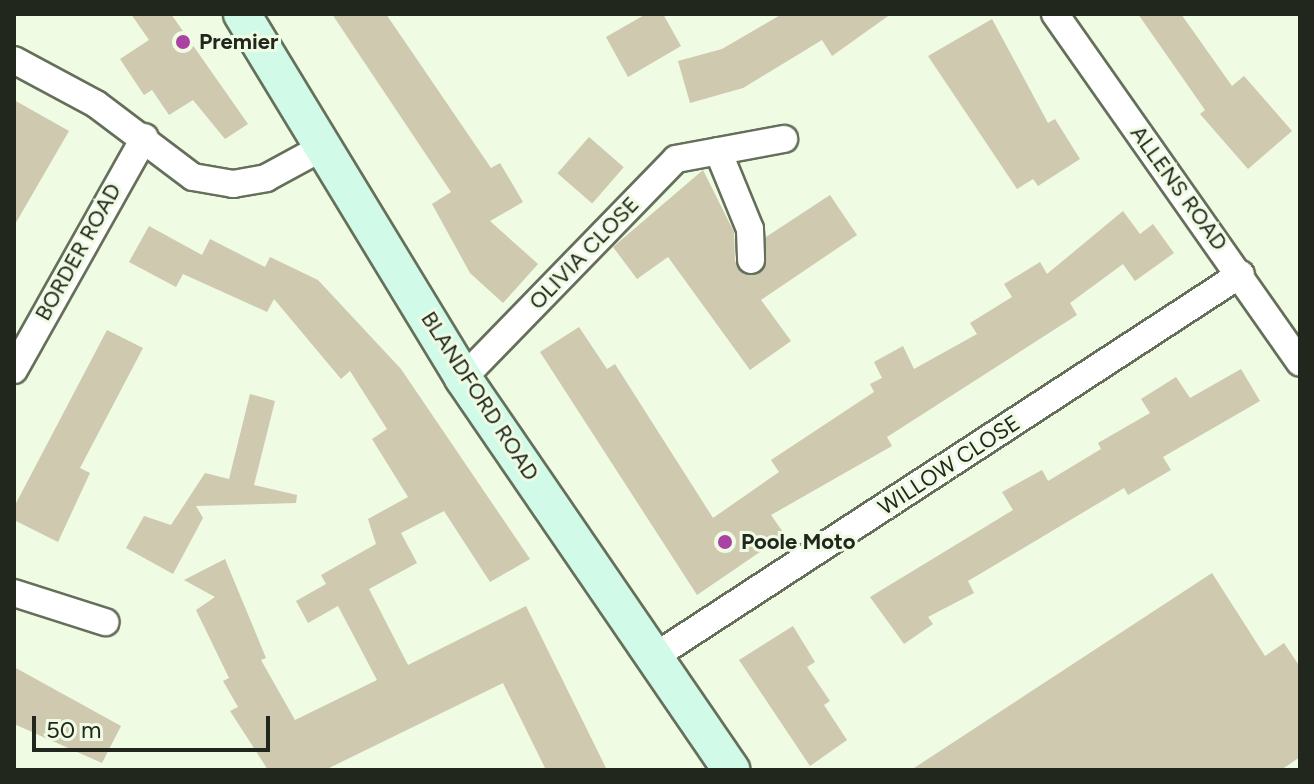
<!DOCTYPE html>
<html>
<head>
<meta charset="utf-8">
<style>
	body { margin:0 }
	#map { position:relative; width:1314px; height:784px; overflow:hidden; background:#effbe3; font-family:Figtree,sans-serif }
	div>[style] { position:absolute }
	.building>* { inset:0; background:#cec9af; transform-origin:0 0 }
	.roads { filter:drop-shadow(2px 0 #656f5a) drop-shadow(-2px 0 #656f5a) drop-shadow(0 2px #656f5a) drop-shadow(0 -2px #656f5a) }
	.minor>* { height:26px; margin:-13px; padding:0 13px; transform-origin:13px; border-radius:13px; background:#fff }
	.secondary>* { height:36px; margin:-18px; padding:0 18px; transform-origin:18px; border-radius:18px; background:#d1fbe8 }
	.dots>* { width:22px; height:22px; translate:-50% -50%; box-sizing:border-box; border:4px solid #effbe3; border-radius:50% }
	span { translate:-50% -50%; white-space:nowrap; text-align:center; line-height:1.15; -webkit-text-stroke:6px #effbe3; paint-order:stroke }
	.poi-label { font-size:22px; color:#22271e; font-weight:700 }
	.left { translate:0 -50%; text-align:left }
	.street-label { font-size:22px; color:#22271e }
	.frame { position:absolute; inset:0; border:16px solid #22271e; pointer-events:none }
	.scale { position:absolute; left:32px; top:716px; width:238px; height:36px; box-sizing:border-box; border:4px solid #22271e; border-top:0; padding-left:10px; font-size:24px; line-height:28px; white-space:nowrap; color:#22271e; -webkit-text-stroke:6px #effbe3; paint-order:stroke }
</style>
</head>
<body>
<div id="map">
	<div class="building">
		<i style="clip-path:polygon(131px 14px,171px 14px,248px 124px,225px 139px,193px 100px,169px 115px,152px 90px,144px 95px,120px 59px,149px 40px)"></i>
		<i style="clip-path:polygon(332px 14px,386px 14px,491px 168px,500px 163px,523px 202px,490px 221px,538px 264px,503px 303px,470px 273px,432px 204px,451px 192px)"></i>
		<i style="clip-path:polygon(646px 14px,663px 14px,681px 46px,628px 77px,606px 37px)"></i>
		<i style="clip-path:polygon(782px 14px,891px 14px,832px 56px,822px 40px,743px 88px,690px 103px,678px 61px,722px 49px)"></i>
		<i style="clip-path:polygon(1138px 14px,1181px 14px,1232px 86px,1244px 76px,1292px 131px,1248px 169px,1200px 114px,1205px 110px)"></i>
		<i style="clip-path:polygon(992px 19px,1048px 123px,1055px 119px,1080px 159px,1038px 186px,1033px 179px,1017px 189px,928px 56px)"></i>
		<i style="clip-path:polygon(14px 100px,69px 131px,14px 226px)"></i>
		<i style="left:589px;top:137px;width:46px;height:48px;rotate:41deg"></i>
		<i style="clip-path:polygon(703px 170px,734px 232px,735px 261px,744px 274px,765px 268px,766px 237px,830px 195px,857px 235px,761px 300px,791px 341px,750px 370px,668px 257px,637px 279px,613px 247px)"></i>
		<i style="clip-path:polygon(1123px 211px,1140px 234px,1153px 224px,1174px 253px,1135px 281px,1123px 264px,1070px 303px,1077px 315px,887px 437px,892px 446px,771px 515px,785px 535px,697px 595px,540px 352px,579px 327px,607px 369px,615px 364px,713px 518px,779px 472px,771px 460px,874px 392px,870px 384px,882px 378px,874px 362px,903px 346px,914px 369px,977px 334px,970px 323px,1012px 297px,1004px 284px,1040px 262px,1047px 274px)"></i>
		<i style="clip-path:polygon(149px 226px,202px 255px,210px 239px,265px 267px,270px 257px,318px 280px,401px 369px,530px 559px,490px 582px,444px 511px,401px 533px,417px 563px,369px 589px,408px 665px,526px 606px,607px 770px,546px 770px,503px 683px,325px 770px,268px 770px,230px 711px,238px 707px,223px 681px,229px 678px,196px 610px,215px 597px,184px 580px,225px 559px,266px 658px,261px 660px,295px 720px,377px 680px,338px 606px,308px 623px,296px 601px,326px 584px,321px 575px,376px 544px,368px 519px,408px 497px,372px 439px,387px 429px,350px 371px,341px 379px,274px 299px,267px 312px,183px 274px,176px 287px,129px 262px)"></i>
		<i style="clip-path:polygon(107px 330px,143px 348px,80px 468px,90px 473px,58px 542px,14px 520px,14px 507px)"></i>
		<i style="clip-path:polygon(1241px 369px,1260px 401px,1163px 457px,1171px 470px,1128px 495px,1124px 488px,968px 581px,974px 593px,928px 617px,933px 624px,904px 644px,870px 597px,1013px 510px,1002px 492px,1042px 470px,1048px 481px,1101px 449px,1098px 443px,1150px 413px,1141px 399px,1176px 377px,1190px 398px)"></i>
		<i style="clip-path:polygon(250px 394px,275px 401px,254px 485px,297px 495px,296px 503px,196px 506px,203px 518px,173px 574px,126px 548px,144px 516px,171px 525px,205px 473px,229px 479px)"></i>
		<i style="clip-path:polygon(1212px 573px,1265px 656px,1284px 643px,1300px 667px,1300px 757px,1281px 770px,911px 770px)"></i>
		<i style="clip-path:polygon(793px 626px,815px 662px,807px 667px,830px 701px,824px 705px,847px 740px,810px 766px,739px 660px)"></i>
		<i style="clip-path:polygon(14px 667px,121px 726px,102px 763px,14px 724px)"></i>
	</div>
	<div class="roads">
		<div class="minor">
			<i style="left:1055px;top:14px;width:426px;rotate:54.9deg"></i>
			<i style="left:14px;top:60px;width:93px;rotate:28.2deg"></i>
			<i style="left:96px;top:104px;width:121px;rotate:37deg"></i>
			<i style="left:193px;top:177px;width:41px;rotate:9.9deg"></i>
			<i style="left:233px;top:184px;width:34px;rotate:-10deg"></i>
			<i style="left:266px;top:178px;width:67px;rotate:-28.5deg"></i>
			<i style="left:718px;top:151px;width:84px;rotate:67.7deg"></i>
			<i style="left:750px;top:229px;width:31px;rotate:88deg"></i>
			<i style="left:14px;top:370px;width:267px;rotate:-60.7deg"></i>
			<i style="left:463px;top:378px;width:305px;rotate:-45.8deg"></i>
			<i style="left:676px;top:159px;width:110px;rotate:-10.5deg"></i>
			<i style="left:14px;top:593px;width:96px;rotate:17.7deg"></i>
			<i style="left:657px;top:655px;width:697px;rotate:-33.12deg"></i>
		</div>
		<div class="secondary">
			<i style="left:242px;top:14px;width:426px;rotate:58.7deg"></i>
			<i style="left:463px;top:378px;width:475px;rotate:55.6deg"></i>
		</div>
	</div>
	<div class="dots">
		<i style="left:183px;top:42px;background:#aa42a4"></i>
		<i style="left:725px;top:542px;background:#aa42a4"></i>
	</div>
	<div class="poi-label">
		<span class="left" style="left:199px;top:42px">Premier</span>
		<span class="left" style="left:741px;top:542px">Poole Moto</span>
	</div>
	<div class="street-label">
		<span style="left:1179px;top:188px;rotate:54deg">ALLENS ROAD</span>
		<span style="left:78px;top:252px;rotate:-61deg">BORDER ROAD</span>
		<span style="left:584px;top:253px;rotate:-46deg">OLIVIA CLOSE</span>
		<span style="left:480px;top:396px;rotate:57deg">BLANDFORD ROAD</span>
		<span style="left:949px;top:465px;rotate:-33deg">WILLOW CLOSE</span>
	</div>
	<div class="frame"></div>
	<div class="scale">50 m</div>
</div>
</body>
</html>
